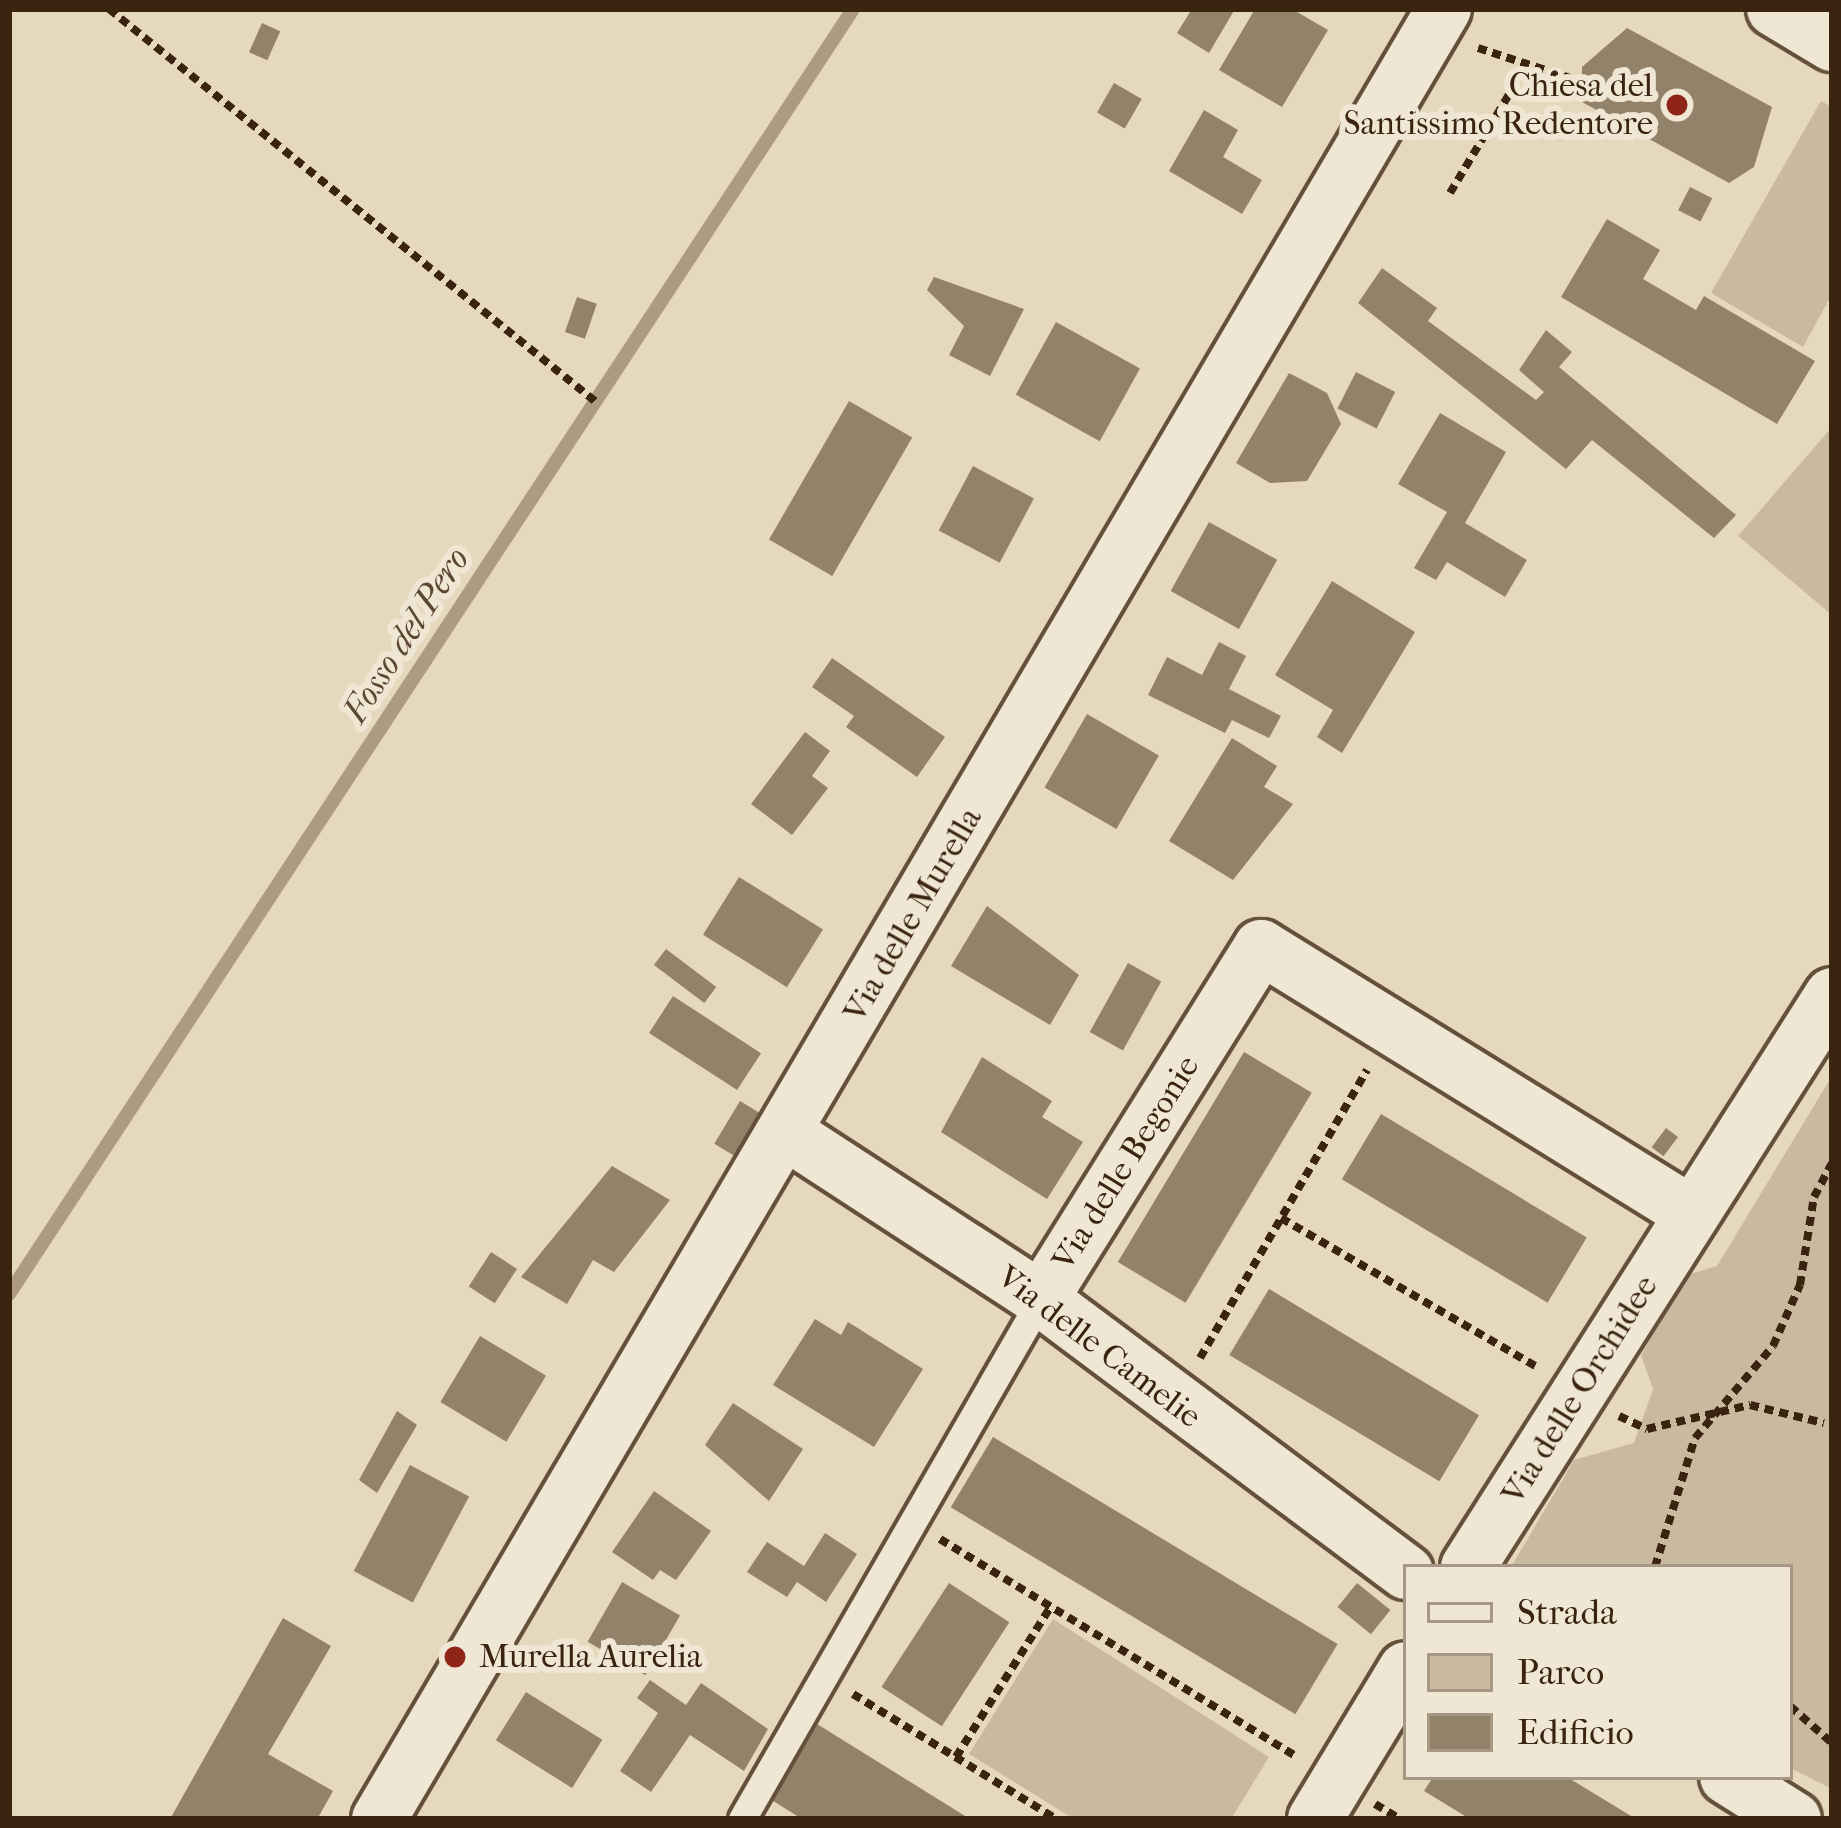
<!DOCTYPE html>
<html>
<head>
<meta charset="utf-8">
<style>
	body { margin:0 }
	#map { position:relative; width:1841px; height:1828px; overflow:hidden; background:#e6d8bd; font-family:"IM FELL French Canon",serif }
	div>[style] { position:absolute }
	.green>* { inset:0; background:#c9b9a0 }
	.stream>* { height:14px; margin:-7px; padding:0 7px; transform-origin:7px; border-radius:7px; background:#ac9b82 }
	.building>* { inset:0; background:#93826a; transform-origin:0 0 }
	.path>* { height:8px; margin-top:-4px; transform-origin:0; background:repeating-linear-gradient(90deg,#3a2410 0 9px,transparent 0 15px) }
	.roads { filter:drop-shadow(3px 0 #65513b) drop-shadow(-3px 0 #65513b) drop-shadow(0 3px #65513b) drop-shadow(0 -3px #65513b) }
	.service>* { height:27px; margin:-13.5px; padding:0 13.5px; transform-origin:13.5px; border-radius:13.5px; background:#efe6d4 }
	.minor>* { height:54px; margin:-27px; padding:0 27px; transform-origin:27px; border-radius:27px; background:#efe6d4 }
	.dots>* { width:33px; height:33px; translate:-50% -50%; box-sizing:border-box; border:6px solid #efe6d4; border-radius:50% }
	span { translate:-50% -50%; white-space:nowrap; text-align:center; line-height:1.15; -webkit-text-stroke:12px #efe6d4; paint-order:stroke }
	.poi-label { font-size:33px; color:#3a2410 }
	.right { translate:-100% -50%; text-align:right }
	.left { translate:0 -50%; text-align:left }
	.street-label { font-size:33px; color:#3a2410 }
	.water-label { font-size:36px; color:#5c4832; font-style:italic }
	.frame { position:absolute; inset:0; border:12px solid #3a2410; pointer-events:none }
	.legend { position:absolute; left:1403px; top:1564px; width:390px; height:216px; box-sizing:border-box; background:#efe6d4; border:3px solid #a79886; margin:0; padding:15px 21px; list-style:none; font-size:36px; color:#3a2410 }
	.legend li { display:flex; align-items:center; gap:24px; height:60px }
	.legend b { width:60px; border:3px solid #a79886 }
</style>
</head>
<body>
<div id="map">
	<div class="green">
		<i style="clip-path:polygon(1821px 101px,1832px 107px,1832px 294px,1803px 347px,1711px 293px)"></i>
		<i style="clip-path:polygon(1832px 427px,1832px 615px,1738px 536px)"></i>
		<i style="clip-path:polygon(1832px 1076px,1832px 1789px,1790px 1768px,1790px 1567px,1511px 1567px,1574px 1460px,1634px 1443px,1653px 1389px,1641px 1355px,1687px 1275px,1717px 1266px)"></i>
		<i style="clip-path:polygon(1053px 1619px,1269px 1757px,1231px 1819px,1074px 1819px,969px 1754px)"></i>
	</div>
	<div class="stream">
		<i style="left:9px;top:1294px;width:1537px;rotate:-56.7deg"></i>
	</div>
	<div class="building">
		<i style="clip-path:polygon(1192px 9px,1235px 9px,1209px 53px,1177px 33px)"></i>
		<i style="clip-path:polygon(1255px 9px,1292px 9px,1328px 30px,1282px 107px,1219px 70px)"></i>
		<i style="left:262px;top:23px;width:20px;height:32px;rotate:24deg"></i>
		<i style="clip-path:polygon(1627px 28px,1772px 107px,1754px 167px,1729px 183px,1582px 102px,1582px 67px)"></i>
		<i style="left:1114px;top:83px;width:32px;height:34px;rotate:30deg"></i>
		<i style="clip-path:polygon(1204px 110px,1238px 130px,1223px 157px,1262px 180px,1242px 214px,1169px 171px)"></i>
		<i style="left:1690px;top:187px;width:25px;height:26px;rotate:27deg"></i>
		<i style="clip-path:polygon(1607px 219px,1660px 250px,1643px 279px,1696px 310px,1704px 296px,1815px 361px,1777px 424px,1561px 297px)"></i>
		<i style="clip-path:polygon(1382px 268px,1437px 308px,1428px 321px,1536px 400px,1544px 392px,1519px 370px,1546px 330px,1572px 352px,1559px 367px,1736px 515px,1714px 538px,1592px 440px,1566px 469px,1358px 303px)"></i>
		<i style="clip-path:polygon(934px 277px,1024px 309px,990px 376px,949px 355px,964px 326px,927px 290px)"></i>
		<i style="left:577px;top:297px;width:21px;height:37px;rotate:19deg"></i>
		<i style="left:1056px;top:322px;width:96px;height:83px;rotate:29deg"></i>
		<i style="left:1356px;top:372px;width:44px;height:41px;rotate:27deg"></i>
		<i style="clip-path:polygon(1289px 373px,1327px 393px,1341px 424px,1307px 481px,1270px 483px,1236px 463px)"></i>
		<i style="left:849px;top:401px;width:73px;height:160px;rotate:30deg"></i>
		<i style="clip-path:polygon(1440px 413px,1506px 452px,1465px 523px,1527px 560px,1505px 597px,1447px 562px,1436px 580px,1414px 568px,1447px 512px,1398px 484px)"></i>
		<i style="left:973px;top:466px;width:69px;height:73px;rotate:28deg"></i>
		<i style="left:1209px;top:522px;width:78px;height:79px;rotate:29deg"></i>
		<i style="clip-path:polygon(1332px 581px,1415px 632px,1342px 753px,1317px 737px,1333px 710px,1275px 675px)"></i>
		<i style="clip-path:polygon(1219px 642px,1246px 656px,1229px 689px,1281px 716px,1269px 738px,1232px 720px,1225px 733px,1148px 695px,1167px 657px,1202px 675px)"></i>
		<i style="clip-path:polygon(832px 658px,945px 737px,917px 777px,846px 727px,854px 716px,812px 687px)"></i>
		<i style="left:1087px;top:714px;width:83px;height:85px;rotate:30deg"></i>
		<i style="clip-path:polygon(805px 732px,830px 751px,812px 776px,828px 788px,792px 835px,751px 804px)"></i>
		<i style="clip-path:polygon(1232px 738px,1277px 766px,1264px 787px,1293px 804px,1233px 880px,1169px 841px)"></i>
		<i style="left:739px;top:877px;width:99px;height:68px;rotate:32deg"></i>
		<i style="clip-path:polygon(987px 906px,1079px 975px,1050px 1025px,951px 966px)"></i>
		<i style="left:666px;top:949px;width:63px;height:20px;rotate:37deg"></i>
		<i style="left:1128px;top:963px;width:38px;height:79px;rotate:29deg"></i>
		<i style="left:673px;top:996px;width:105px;height:44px;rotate:33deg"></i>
		<i style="left:1244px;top:1052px;width:79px;height:245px;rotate:31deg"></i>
		<i style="clip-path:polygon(982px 1057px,1052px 1101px,1042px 1117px,1083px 1142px,1047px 1199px,941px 1132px)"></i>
		<i style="left:740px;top:1101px;width:29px;height:50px;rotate:31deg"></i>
		<i style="left:1381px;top:1114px;width:240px;height:76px;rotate:31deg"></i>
		<i style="left:1666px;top:1128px;width:15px;height:24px;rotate:37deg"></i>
		<i style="clip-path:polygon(612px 1166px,670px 1200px,614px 1272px,593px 1260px,567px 1304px,521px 1277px)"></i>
		<i style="left:491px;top:1252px;width:31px;height:41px;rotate:33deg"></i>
		<i style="left:1269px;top:1289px;width:245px;height:77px;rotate:31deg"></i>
		<i style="clip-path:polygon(815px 1319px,841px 1335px,848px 1322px,923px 1369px,874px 1447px,773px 1385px)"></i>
		<i style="left:480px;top:1336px;width:77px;height:77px;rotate:31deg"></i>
		<i style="clip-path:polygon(733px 1403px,803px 1449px,769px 1501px,705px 1445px)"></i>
		<i style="clip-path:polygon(397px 1411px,417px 1425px,377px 1493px,359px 1480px)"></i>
		<i style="left:993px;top:1437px;width:402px;height:82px;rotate:31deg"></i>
		<i style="left:410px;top:1465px;width:67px;height:120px;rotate:28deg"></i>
		<i style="clip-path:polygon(654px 1491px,711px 1531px,676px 1580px,660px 1570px,653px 1580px,612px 1552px)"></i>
		<i style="clip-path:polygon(825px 1533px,857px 1554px,826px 1602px,797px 1582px,787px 1597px,747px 1572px,767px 1542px,804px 1566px)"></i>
		<i style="left:622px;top:1582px;width:67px;height:69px;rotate:30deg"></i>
		<i style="left:949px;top:1583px;width:72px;height:124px;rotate:33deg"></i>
		<i style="left:1357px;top:1583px;width:43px;height:31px;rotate:39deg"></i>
		<i style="clip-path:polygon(283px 1618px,331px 1646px,268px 1754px,333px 1791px,319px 1816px,170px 1819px)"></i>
		<i style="clip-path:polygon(650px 1680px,686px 1705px,701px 1683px,768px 1729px,744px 1771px,690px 1735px,651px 1792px,620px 1771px,658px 1713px,637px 1698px)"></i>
		<i style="left:526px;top:1692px;width:90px;height:57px;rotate:32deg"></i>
		<i style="clip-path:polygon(817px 1724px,970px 1819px,802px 1819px,770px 1799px)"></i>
		<i style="clip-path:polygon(1433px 1777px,1567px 1777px,1636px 1819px,1470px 1819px,1424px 1791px)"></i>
	</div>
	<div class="path">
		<i style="left:109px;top:9px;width:626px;rotate:38.9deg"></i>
		<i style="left:1478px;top:48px;width:97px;rotate:18.1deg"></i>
		<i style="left:1450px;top:193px;width:148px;rotate:-59.1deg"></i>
		<i style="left:1281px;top:1218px;width:298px;rotate:30.2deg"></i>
		<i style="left:1200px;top:1358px;width:333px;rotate:-59.9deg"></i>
		<i style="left:1619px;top:1416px;width:31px;rotate:25deg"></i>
		<i style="left:1647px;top:1429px;width:106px;rotate:-13.1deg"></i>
		<i style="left:1750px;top:1405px;width:76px;rotate:13.7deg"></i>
		<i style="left:940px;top:1539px;width:417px;rotate:31.4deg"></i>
		<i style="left:1655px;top:1567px;width:135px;rotate:-72.8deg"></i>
		<i style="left:1695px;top:1438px;width:121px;rotate:-49.7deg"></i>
		<i style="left:1773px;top:1346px;width:67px;rotate:-66.1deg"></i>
		<i style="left:1800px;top:1285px;width:89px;rotate:-81deg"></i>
		<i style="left:1814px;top:1197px;width:38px;rotate:-62deg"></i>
		<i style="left:853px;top:1694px;width:238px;rotate:31.6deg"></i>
		<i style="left:1790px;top:1706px;width:56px;rotate:41.4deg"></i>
		<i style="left:956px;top:1757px;width:178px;rotate:-57.8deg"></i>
		<i style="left:1375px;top:1804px;width:29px;rotate:31deg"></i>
	</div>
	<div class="roads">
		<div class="service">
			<i style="left:742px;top:1819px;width:600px;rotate:-60.1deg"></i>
		</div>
		<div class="minor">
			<i style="left:1774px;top:9px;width:68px;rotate:31.1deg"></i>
			<i style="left:785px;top:1132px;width:306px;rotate:33.1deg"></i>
			<i style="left:1041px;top:1299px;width:456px;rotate:36.8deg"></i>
			<i style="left:1041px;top:1299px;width:415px;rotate:-58deg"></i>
			<i style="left:1261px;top:947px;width:506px;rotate:31.74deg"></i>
			<i style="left:1468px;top:1567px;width:678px;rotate:-57.53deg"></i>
			<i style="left:1727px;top:1777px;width:79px;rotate:32.1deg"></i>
			<i style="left:379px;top:1819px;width:2100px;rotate:-59.53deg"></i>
			<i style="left:1315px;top:1819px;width:175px;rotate:-58.8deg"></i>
		</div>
	</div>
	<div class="dots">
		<i style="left:1677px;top:105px;background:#8f2418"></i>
		<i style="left:455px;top:1657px;background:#8f2418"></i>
	</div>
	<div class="poi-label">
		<span class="right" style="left:1653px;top:105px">Chiesa del<br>Santissimo Redentore</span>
		<span class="left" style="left:479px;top:1657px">Murella Aurelia</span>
	</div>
	<div class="street-label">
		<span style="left:913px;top:915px;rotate:-60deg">Via delle Murella</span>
		<span style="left:1126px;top:1163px;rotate:-58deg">Via delle Begonie</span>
		<span style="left:1099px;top:1347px;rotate:37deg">Via delle Camelie</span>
		<span style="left:1580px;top:1390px;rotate:-58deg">Via delle Orchidee</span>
	</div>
	<div class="water-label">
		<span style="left:406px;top:635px;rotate:-57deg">Fosso del Pero</span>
	</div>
	<div class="frame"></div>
	<ul class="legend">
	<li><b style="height:15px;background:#efe6d4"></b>Strada</li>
	<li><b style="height:33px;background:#c9b9a0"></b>Parco</li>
	<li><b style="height:33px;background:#93826a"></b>Edificio</li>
	</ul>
</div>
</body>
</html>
